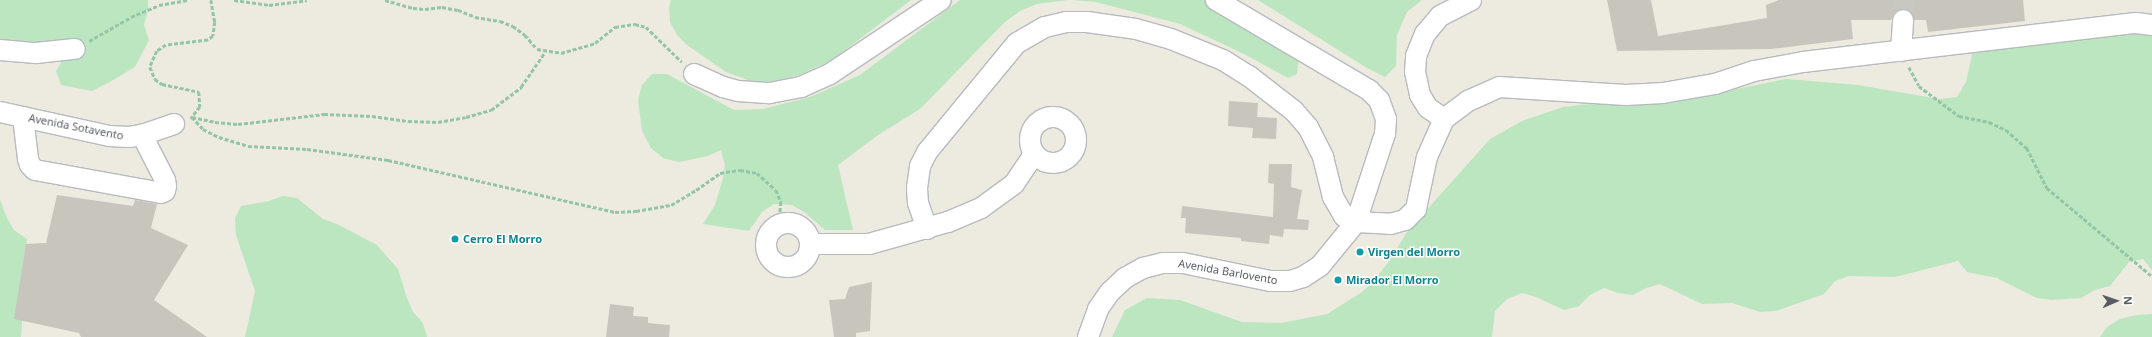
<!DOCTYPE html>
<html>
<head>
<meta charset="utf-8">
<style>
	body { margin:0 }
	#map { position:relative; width:2152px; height:337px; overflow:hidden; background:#edebe0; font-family:"Noto Sans",sans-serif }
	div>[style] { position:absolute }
	.green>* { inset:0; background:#bbe6bf }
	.building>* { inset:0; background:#c8c5bd }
	.minor-tunnel>* { height:20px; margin-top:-10px; transform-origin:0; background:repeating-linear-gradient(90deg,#c8c7c0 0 20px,transparent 0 30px) }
	.path>* { height:2.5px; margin-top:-1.25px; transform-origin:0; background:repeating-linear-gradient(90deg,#93c5a6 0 4px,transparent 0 6px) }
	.roads { filter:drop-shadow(1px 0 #b8bac0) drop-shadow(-1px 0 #b8bac0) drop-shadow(0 1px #b8bac0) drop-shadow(0 -1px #b8bac0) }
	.minor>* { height:20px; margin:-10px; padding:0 10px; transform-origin:10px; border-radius:10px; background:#fff }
	.minor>.ring { margin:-10px; padding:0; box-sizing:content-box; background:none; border:20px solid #fff; border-radius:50% }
	.dots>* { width:11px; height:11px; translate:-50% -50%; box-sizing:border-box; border:2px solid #fff; border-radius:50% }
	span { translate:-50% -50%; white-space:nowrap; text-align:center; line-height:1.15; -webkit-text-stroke:3px #fff; paint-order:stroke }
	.street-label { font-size:11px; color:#595c62 }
	.culture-label { font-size:11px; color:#0d838f; font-weight:700 }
	.left { translate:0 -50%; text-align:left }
	.north { position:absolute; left:2096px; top:281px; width:40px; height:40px; -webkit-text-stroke:3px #fff; paint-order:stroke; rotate:88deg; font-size:11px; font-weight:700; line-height:16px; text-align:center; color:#595c62 }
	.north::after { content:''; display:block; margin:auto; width:14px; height:18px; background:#595c62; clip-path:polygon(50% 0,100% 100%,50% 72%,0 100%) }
</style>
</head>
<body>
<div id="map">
	<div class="green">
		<i style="clip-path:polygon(0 0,148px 0,148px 10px,144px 25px,149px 40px,135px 67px,108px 83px,92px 91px,61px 85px,56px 71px,64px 58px,0 41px)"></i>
		<i style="clip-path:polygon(671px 0,911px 0,832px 60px,799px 75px,776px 81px,756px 83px,726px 72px,687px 45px,677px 35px,670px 22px,669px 7px)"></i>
		<i style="clip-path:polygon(960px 0,1068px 0,1037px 4px,1020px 11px,1005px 22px,920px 109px,878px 135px,838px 165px,853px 230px,825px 230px,804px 212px,792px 205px,774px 204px,762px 212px,749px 231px,703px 224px,715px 205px,723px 178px,725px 166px,721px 150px,708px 156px,679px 162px,663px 158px,651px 148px,642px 131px,638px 100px,642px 85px,652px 74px,667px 74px,734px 110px,763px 109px,810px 97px,860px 75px)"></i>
		<i style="clip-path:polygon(1071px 0,1207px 0,1299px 57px,1297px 74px,1288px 78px,1244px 54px,1180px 24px,1096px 2px)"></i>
		<i style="clip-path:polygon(1258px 0,1422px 0,1407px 12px,1397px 35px,1396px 66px,1385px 77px,1367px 68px)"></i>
		<i style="clip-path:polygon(2152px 33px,2152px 270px,2143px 259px,2129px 262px,2110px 286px,2095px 290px,2081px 298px,2051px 300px,2037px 298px,1997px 278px,1967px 272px,1958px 261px,1895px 277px,1849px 276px,1835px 281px,1824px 294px,1776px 311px,1760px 312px,1732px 303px,1702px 304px,1660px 284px,1646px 288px,1633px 295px,1618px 293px,1604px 288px,1590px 295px,1579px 306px,1564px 310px,1536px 297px,1522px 293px,1507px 299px,1495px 311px,1492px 337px,1112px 337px,1125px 310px,1147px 298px,1180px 300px,1242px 322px,1281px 323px,1327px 314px,1359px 294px,1369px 286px,1388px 263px,1407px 232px,1490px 139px,1522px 121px,1563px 107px,1640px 98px,1692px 98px,1786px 79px,1858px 85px,1939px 99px,1957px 97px,1966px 82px,1976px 36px)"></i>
		<i style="clip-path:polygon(283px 196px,297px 198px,323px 219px,337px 224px,377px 245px,398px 269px,407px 298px,413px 312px,423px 323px,427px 337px,245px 337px,255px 291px,236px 235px,235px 218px,241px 206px,269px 201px)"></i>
		<i style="clip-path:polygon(0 200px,6px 216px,14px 230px,27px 239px,21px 337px,0 337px)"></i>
		<i style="clip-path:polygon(2152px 314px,2152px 337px,2100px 337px,2107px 327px,2120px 319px,2136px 315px)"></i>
	</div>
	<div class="building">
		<i style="clip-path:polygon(1607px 0,1651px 0,1658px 36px,1767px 18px,1766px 5px,1779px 0,2023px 0,2025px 21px,1928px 32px,1926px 20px,1914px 20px,1910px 11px,1903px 9px,1894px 13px,1891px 20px,1851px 20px,1853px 39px,1771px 49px,1617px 51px)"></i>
		<i style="clip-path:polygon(1229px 101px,1258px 103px,1257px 117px,1277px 118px,1276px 139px,1252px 138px,1253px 128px,1228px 126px)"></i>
		<i style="clip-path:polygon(1269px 164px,1292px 164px,1291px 187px,1302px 190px,1297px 219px,1309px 220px,1308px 230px,1284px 229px,1283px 237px,1270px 235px,1269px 244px,1241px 241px,1241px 238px,1185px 233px,1186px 218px,1181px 218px,1182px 206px,1273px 217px,1274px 184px,1268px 183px)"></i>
		<i style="clip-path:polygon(57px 195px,133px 206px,135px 200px,157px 204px,151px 228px,188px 245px,154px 300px,207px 337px,81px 337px,79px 333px,14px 319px,26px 244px,46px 243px)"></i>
		<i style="clip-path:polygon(872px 282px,870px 331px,856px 333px,856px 337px,834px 337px,829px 300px,845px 299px,849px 287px)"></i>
		<i style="clip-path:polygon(610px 304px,634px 307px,633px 316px,648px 317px,648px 323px,670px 325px,669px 337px,606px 337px)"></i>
	</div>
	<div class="minor-tunnel">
		<i style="left:1903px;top:20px;width:20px;rotate:-84deg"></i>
	</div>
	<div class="path">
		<i style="left:211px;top:0;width:22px;rotate:80deg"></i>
		<i style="left:215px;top:22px;width:14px;rotate:98deg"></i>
		<i style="left:213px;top:36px;width:6px;rotate:141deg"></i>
		<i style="left:208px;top:40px;width:42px;rotate:173.2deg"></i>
		<i style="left:166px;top:45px;width:11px;rotate:146deg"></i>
		<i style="left:157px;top:51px;width:17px;rotate:114deg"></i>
		<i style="left:150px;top:67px;width:13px;rotate:67deg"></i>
		<i style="left:155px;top:79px;width:9px;rotate:36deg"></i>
		<i style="left:162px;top:84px;width:38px;rotate:12deg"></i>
		<i style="left:199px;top:92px;width:15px;rotate:86deg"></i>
		<i style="left:200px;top:107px;width:13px;rotate:129deg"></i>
		<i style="left:192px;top:117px;width:24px;rotate:12deg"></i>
		<i style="left:215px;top:122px;width:23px;rotate:5deg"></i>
		<i style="left:238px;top:124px;width:87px;rotate:-6.6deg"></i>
		<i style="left:324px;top:114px;width:48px;rotate:2.4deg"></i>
		<i style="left:372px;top:116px;width:36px;rotate:8deg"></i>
		<i style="left:408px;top:121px;width:30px;rotate:2deg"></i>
		<i style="left:438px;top:122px;width:28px;rotate:-10deg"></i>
		<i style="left:466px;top:117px;width:26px;rotate:-16deg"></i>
		<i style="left:491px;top:110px;width:38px;rotate:-37deg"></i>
		<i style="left:521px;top:87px;width:42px;rotate:-55.6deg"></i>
		<i style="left:234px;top:0;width:35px;rotate:8deg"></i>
		<i style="left:269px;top:5px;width:38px;rotate:-7deg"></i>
		<i style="left:385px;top:0;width:29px;rotate:16deg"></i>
		<i style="left:413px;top:8px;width:12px;rotate:5deg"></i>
		<i style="left:425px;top:9px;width:17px;rotate:-7deg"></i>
		<i style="left:442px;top:7px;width:16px;rotate:11deg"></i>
		<i style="left:458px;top:10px;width:18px;rotate:22deg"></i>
		<i style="left:475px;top:17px;width:25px;rotate:9deg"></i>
		<i style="left:500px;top:21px;width:14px;rotate:21deg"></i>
		<i style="left:513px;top:26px;width:15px;rotate:37deg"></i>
		<i style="left:525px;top:35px;width:18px;rotate:49deg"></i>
		<i style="left:537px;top:49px;width:24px;rotate:9deg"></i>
		<i style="left:561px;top:53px;width:35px;rotate:-16deg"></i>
		<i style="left:595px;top:43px;width:26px;rotate:-39deg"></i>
		<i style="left:615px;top:27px;width:20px;rotate:-9deg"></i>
		<i style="left:635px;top:24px;width:11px;rotate:15deg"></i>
		<i style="left:646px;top:27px;width:50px;rotate:44.2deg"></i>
		<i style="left:89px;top:41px;width:48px;rotate:-29.7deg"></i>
		<i style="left:131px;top:17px;width:30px;rotate:-23deg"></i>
		<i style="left:159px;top:5px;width:29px;rotate:-10deg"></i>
		<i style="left:1909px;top:67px;width:21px;rotate:62deg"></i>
		<i style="left:1919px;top:86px;width:50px;rotate:36.9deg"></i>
		<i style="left:1959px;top:116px;width:31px;rotate:11deg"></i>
		<i style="left:1989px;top:122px;width:19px;rotate:25deg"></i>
		<i style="left:2006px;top:130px;width:28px;rotate:41deg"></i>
		<i style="left:2027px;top:148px;width:45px;rotate:63.4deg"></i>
		<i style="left:2047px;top:188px;width:137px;rotate:40deg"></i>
		<i style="left:190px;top:118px;width:2px;rotate:-27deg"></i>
		<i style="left:192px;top:117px;width:16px;rotate:47deg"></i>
		<i style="left:203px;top:129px;width:18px;rotate:27deg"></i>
		<i style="left:219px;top:137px;width:30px;rotate:17deg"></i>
		<i style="left:248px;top:146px;width:59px;rotate:2.9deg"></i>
		<i style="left:307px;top:149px;width:82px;rotate:7.7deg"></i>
		<i style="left:388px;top:160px;width:233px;rotate:12.9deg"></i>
		<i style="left:615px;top:212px;width:21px;rotate:-3deg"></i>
		<i style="left:636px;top:211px;width:36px;rotate:-10deg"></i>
		<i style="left:671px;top:205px;width:29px;rotate:-31deg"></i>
		<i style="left:696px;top:190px;width:29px;rotate:-35deg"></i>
		<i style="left:720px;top:173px;width:20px;rotate:-9deg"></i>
		<i style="left:740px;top:170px;width:17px;rotate:10deg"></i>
		<i style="left:757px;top:173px;width:25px;rotate:42deg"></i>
		<i style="left:776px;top:190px;width:13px;rotate:67deg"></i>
		<i style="left:781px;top:202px;width:23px;rotate:95deg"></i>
	</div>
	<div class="roads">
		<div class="minor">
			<i style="left:0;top:50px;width:36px;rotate:5deg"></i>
			<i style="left:36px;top:53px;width:39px;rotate:-6deg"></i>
			<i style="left:1901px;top:51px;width:31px;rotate:-86deg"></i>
			<i style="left:694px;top:74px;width:32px;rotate:24deg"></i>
			<i style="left:723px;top:87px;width:16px;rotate:15deg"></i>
			<i style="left:738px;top:91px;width:32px;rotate:4deg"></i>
			<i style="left:770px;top:93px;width:32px;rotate:-11deg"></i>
			<i style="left:801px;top:87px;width:32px;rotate:-24deg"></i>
			<i style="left:830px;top:74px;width:133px;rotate:-33.7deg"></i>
			<i style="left:0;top:112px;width:112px;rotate:12.4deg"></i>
			<i style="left:109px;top:136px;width:20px;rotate:3deg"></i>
			<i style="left:129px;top:137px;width:13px;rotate:-9deg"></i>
			<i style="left:142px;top:135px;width:34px;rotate:-19deg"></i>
			<i class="ring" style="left:1030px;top:117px;width:26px;height:26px"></i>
			<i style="left:23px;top:117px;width:42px;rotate:83.2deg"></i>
			<i style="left:28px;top:159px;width:6px;rotate:72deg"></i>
			<i style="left:30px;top:165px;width:7px;rotate:45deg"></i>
			<i style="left:35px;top:170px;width:128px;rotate:10.3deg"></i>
			<i style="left:161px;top:193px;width:4px;rotate:-27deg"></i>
			<i style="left:165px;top:191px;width:5px;rotate:-79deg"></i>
			<i style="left:166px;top:186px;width:6px;rotate:-99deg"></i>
			<i style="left:165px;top:180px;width:51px;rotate:-117.1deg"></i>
			<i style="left:1444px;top:119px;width:19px;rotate:-145deg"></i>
			<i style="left:1428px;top:108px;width:15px;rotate:-122deg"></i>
			<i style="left:1420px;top:95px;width:24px;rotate:-102deg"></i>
			<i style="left:1415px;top:72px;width:16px;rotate:-86deg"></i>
			<i style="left:1416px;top:56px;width:24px;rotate:-68deg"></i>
			<i style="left:1425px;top:34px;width:23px;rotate:-50deg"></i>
			<i style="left:1440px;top:16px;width:35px;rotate:-27deg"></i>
			<i class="ring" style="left:766px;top:223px;width:24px;height:24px"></i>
			<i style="left:927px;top:229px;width:28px;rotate:-109deg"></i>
			<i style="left:918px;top:203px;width:15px;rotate:-94deg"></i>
			<i style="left:917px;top:188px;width:22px;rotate:-82deg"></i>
			<i style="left:920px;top:166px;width:16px;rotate:-63deg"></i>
			<i style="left:927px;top:152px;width:141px;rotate:-50.5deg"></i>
			<i style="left:1017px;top:43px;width:32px;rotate:-30deg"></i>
			<i style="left:1045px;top:27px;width:22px;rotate:-13deg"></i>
			<i style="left:1066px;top:22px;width:21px"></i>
			<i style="left:1087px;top:22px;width:49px;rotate:8.1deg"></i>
			<i style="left:1136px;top:29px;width:36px;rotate:16deg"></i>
			<i style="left:1171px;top:39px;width:56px;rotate:22deg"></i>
			<i style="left:1223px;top:60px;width:31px;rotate:32deg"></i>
			<i style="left:1249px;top:76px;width:57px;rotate:37.9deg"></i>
			<i style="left:1294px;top:111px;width:21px;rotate:49deg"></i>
			<i style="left:1308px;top:127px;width:34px;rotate:63deg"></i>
			<i style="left:1323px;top:157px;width:41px;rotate:76deg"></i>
			<i style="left:1333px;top:197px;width:22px;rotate:60deg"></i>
			<i style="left:1344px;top:216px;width:5px;rotate:37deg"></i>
			<i style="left:1348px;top:219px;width:9px;rotate:21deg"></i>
			<i style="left:1356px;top:222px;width:34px;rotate:3deg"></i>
			<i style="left:1390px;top:224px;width:16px;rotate:-15deg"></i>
			<i style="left:1405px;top:220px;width:16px;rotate:-45deg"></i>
			<i style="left:1416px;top:209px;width:53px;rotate:-78.1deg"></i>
			<i style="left:1427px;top:157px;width:42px;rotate:-65.9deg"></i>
			<i style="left:1444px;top:119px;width:30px;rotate:-37deg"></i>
			<i style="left:1468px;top:101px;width:34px;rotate:-24deg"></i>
			<i style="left:1499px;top:87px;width:127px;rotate:3.6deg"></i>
			<i style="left:1626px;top:95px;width:37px;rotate:-3deg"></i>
			<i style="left:1663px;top:93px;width:53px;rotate:-9.8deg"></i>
			<i style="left:1715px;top:84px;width:41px;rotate:-18.4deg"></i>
			<i style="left:1754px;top:71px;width:50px;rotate:-10.4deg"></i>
			<i style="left:1803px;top:62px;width:335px;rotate:-6.7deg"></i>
			<i style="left:2136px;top:23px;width:16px;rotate:7deg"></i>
			<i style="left:810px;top:244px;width:59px"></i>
			<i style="left:869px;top:244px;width:82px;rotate:-15.6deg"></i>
			<i style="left:948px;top:222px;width:36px;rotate:-23deg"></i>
			<i style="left:981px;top:208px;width:41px;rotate:-36deg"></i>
			<i style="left:1014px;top:184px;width:36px;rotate:-56deg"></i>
			<i style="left:1088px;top:337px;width:30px;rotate:-70deg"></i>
			<i style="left:1098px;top:309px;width:21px;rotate:-55deg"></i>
			<i style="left:1110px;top:292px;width:21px;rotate:-43deg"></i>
			<i style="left:1125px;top:278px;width:21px;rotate:-29deg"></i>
			<i style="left:1143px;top:268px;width:21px;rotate:-14deg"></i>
			<i style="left:1163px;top:263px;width:20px"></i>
			<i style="left:1183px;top:263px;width:89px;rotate:11.7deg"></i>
			<i style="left:1270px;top:281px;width:20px"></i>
			<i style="left:1290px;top:281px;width:14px;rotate:-17deg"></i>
			<i style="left:1303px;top:277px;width:20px;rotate:-33deg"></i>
			<i style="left:1320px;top:266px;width:57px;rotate:-50.7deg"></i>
			<i style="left:1356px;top:222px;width:93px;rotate:-71.8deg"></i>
			<i style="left:1385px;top:134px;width:15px;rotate:-86deg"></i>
			<i style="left:1386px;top:119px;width:20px;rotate:-110deg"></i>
			<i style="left:1379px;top:100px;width:14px;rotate:-135deg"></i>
			<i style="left:1369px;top:90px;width:178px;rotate:-149.5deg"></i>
		</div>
	</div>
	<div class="dots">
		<i style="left:455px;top:239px;background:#0f9aa8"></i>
		<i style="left:1360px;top:252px;background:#0f9aa8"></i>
		<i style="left:1338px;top:280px;background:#0f9aa8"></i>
	</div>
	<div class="street-label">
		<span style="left:76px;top:127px;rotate:11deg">Avenida Sotavento</span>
		<span style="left:1228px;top:272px;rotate:10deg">Avenida Barlovento</span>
	</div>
	<div class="culture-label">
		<span class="left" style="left:463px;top:239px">Cerro El Morro</span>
		<span class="left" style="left:1368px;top:252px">Virgen del Morro</span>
		<span class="left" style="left:1346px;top:280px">Mirador El Morro</span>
	</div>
	<div class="north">N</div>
</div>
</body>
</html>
